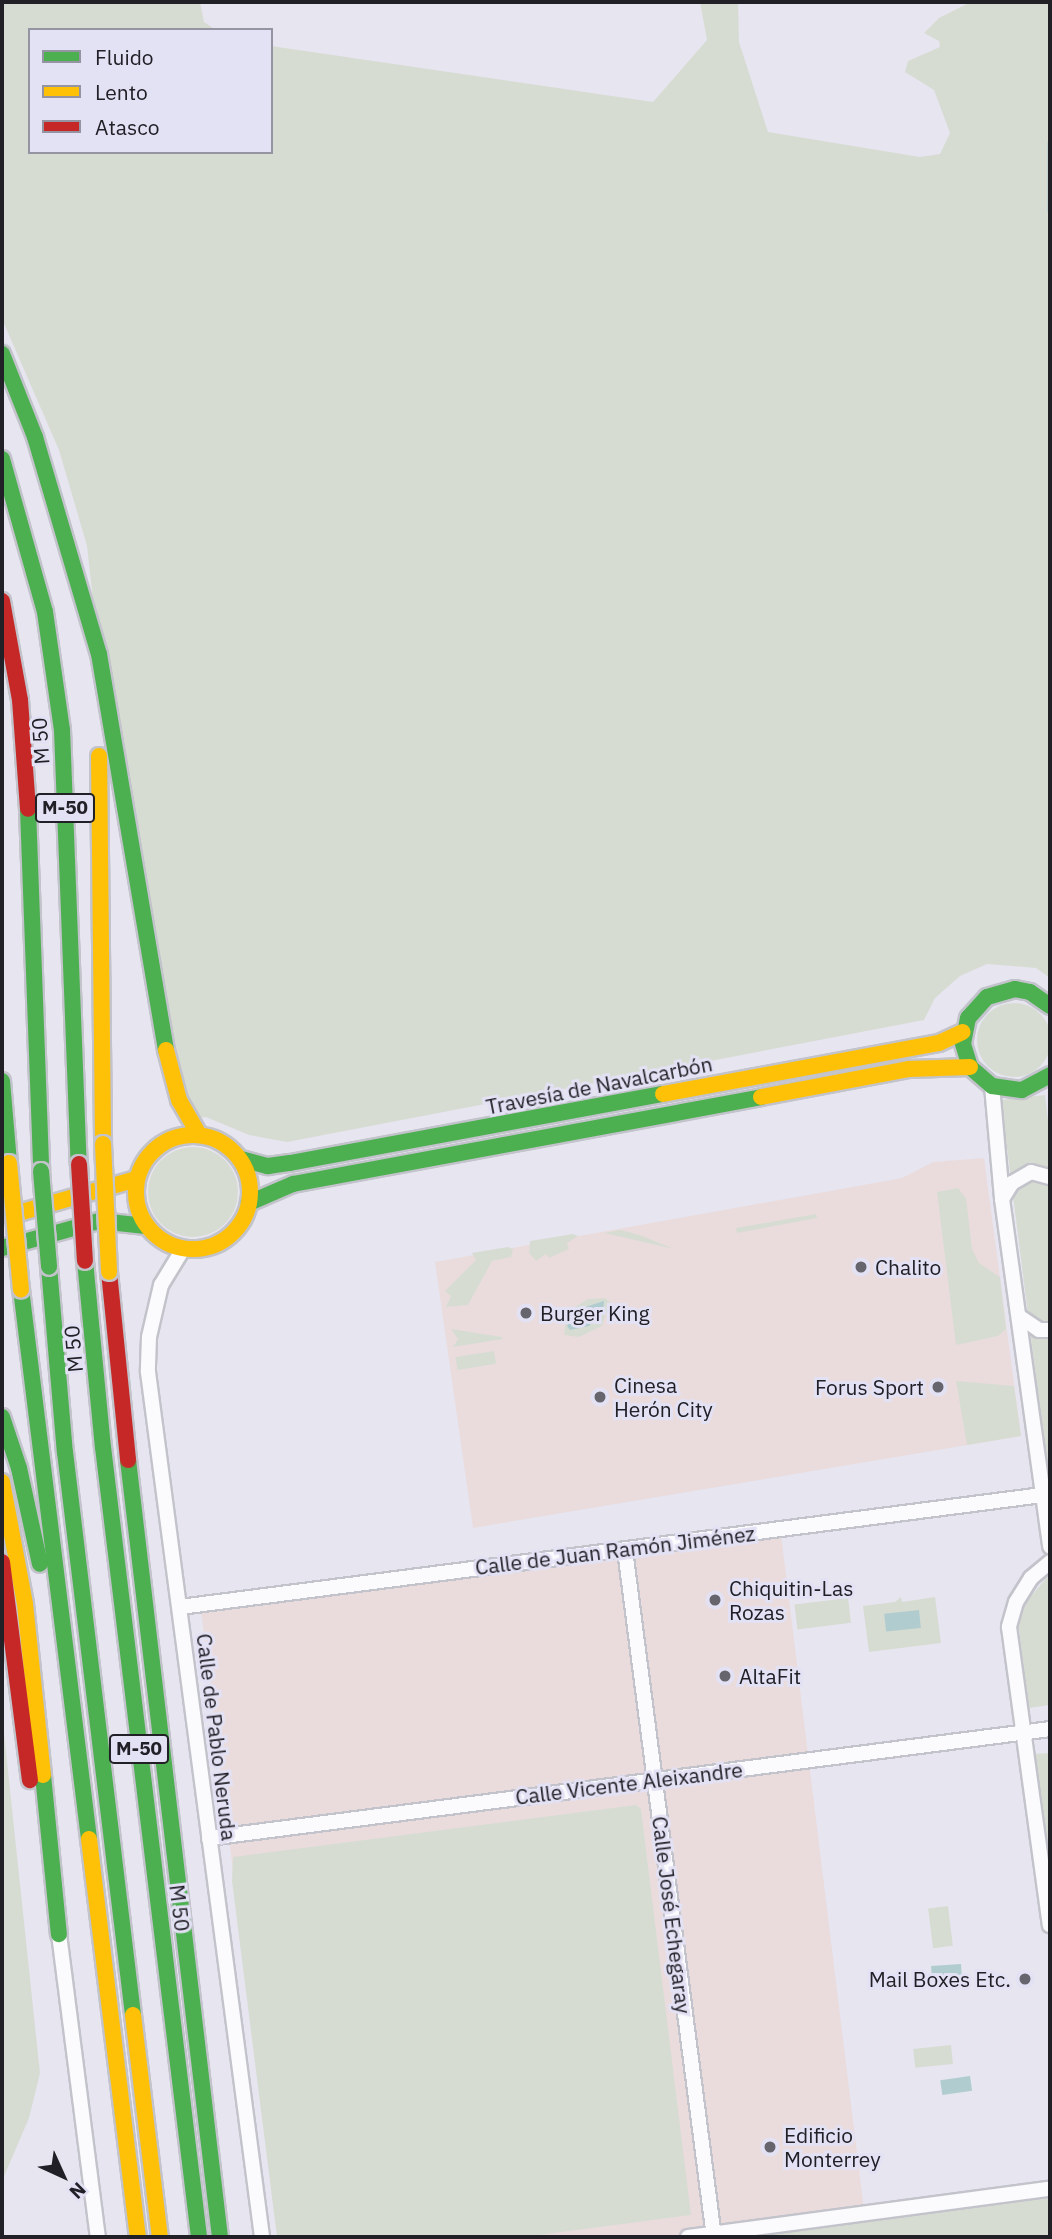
<!DOCTYPE html>
<html>
<head>
<meta charset="utf-8">
<style>
	body { margin:0 }
	#map { position:relative; width:1052px; height:2239px; overflow:hidden; background:#e6e5f0; font-family:"IBM Plex Sans",sans-serif }
	div>[style] { position:absolute }
	.commercial>* { inset:0; background:#eadcdd; transform-origin:0 0 }
	.green>* { inset:0; background:#d7dcd3; transform-origin:0 0 }
	.round { border-radius:50% }
	.water>* { inset:0; background:#b1cccf; transform-origin:0 0 }
	.stream>* { height:3.5px; margin:-1.75px; padding:0 1.75px; transform-origin:1.75px; border-radius:1.75px; background:#b1cccf }
	.roads { filter:drop-shadow(2px 0 #c3c3cb) drop-shadow(-2px 0 #c3c3cb) drop-shadow(0 2px #c3c3cb) drop-shadow(0 -2px #c3c3cb) }
	.street>* { height:14px; margin:-7px; padding:0 7px; transform-origin:7px; border-radius:7px; background:#fbfbfd }
	.fast>* { height:16px; margin:-8px; padding:0 8px; transform-origin:8px; border-radius:8px; background:#4caf50 }
	.slow>* { height:16px; margin:-8px; padding:0 8px; transform-origin:8px; border-radius:8px; background:#ffc107 }
	.slow>.ring { margin:-8px; padding:0; box-sizing:content-box; background:none; border:16px solid #ffc107; border-radius:50% }
	.jam>* { height:16px; margin:-8px; padding:0 8px; transform-origin:8px; border-radius:8px; background:#c62828 }
	.bridges { filter:drop-shadow(2px 0 #c3c3cb) drop-shadow(-2px 0 #c3c3cb) drop-shadow(0 2px #c3c3cb) drop-shadow(0 -2px #c3c3cb) }
	.fast-bridge>* { height:16px; margin:-8px; padding:0 8px; transform-origin:8px; border-radius:8px; background:#4caf50 }
	.slow-bridge>* { height:16px; margin:-8px; padding:0 8px; transform-origin:8px; border-radius:8px; background:#ffc107 }
	.jam-bridge>* { height:16px; margin:-8px; padding:0 8px; transform-origin:8px; border-radius:8px; background:#c62828 }
	.dots>* { width:19px; height:19px; translate:-50% -50%; box-sizing:border-box; border:4px solid #e3e1f4; border-radius:50% }
	span { translate:-50% -50%; white-space:nowrap; text-align:center; line-height:1.15; -webkit-text-stroke:6px #e3e1f4; paint-order:stroke }
	.shield-label span { padding:2px 5px; background:#e3e1f4; border:2px solid; border-radius:5px; -webkit-text-stroke-width:0 }
	.shield-label { font-size:19px; color:#212027; font-weight:700 }
	.street-label { font-size:21px; color:#212027 }
	.poi-label { font-size:21px; color:#212027 }
	.left { translate:0 -50%; text-align:left }
	.right { translate:-100% -50%; text-align:right }
	.frame { position:absolute; inset:0; border:4px solid #212027; pointer-events:none }
	.legend { position:absolute; left:28px; top:28px; width:245px; height:126px; box-sizing:border-box; background:#e3e1f4; border:2px solid #9594a2; margin:0; padding:9px 12px; list-style:none; font-size:21px; color:#212027 }
	.legend li { display:flex; align-items:center; gap:14px; height:35px }
	.legend b { width:35px; border:2px solid #9594a2 }
	.north { position:absolute; left:28px; top:2141px; width:70px; height:70px; -webkit-text-stroke:5px #e3e1f4; paint-order:stroke; rotate:135deg; font-size:19px; font-weight:700; line-height:28px; text-align:center; color:#212027 }
	.north::after { content:''; display:block; margin:auto; width:24px; height:32px; background:#212027; clip-path:polygon(50% 0,100% 100%,50% 72%,0 100%) }
</style>
</head>
<body>
<div id="map">
	<div class="commercial">
		<i style="clip-path:polygon(984px 1158px,1021px 1436px,473px 1528px,435px 1262px,902px 1178px,933px 1162px)"></i>
		<i style="left:781px;top:1534px;width:709px;height:585px;rotate:83deg"></i>
	</div>
	<div class="green">
		<i style="clip-path:polygon(2px 2px,200px 2px,204px 22px,216px 30px,30px 30px,30px 152px,271px 152px,271px 46px,653px 102px,707px 40px,700px 2px,738px 2px,739px 42px,768px 132px,920px 157px,940px 154px,950px 133px,934px 90px,905px 72px,908px 61px,940px 47px,939px 41px,924px 33px,939px 18px,971px 2px,1050px 2px,1050px 978px,1036px 968px,987px 964px,960px 976px,935px 998px,924px 1020px,287px 1142px,249px 1135px,206px 1117px,188px 1119px,99px 654px,87px 546px,59px 450px,2px 319px)"></i>
		<i class="round" style="left:977px;top:1003px;width:74px;height:74px"></i>
		<i style="clip-path:polygon(1045px 1095px,1050px 1138px,1050px 1490px,1001px 1100px)"></i>
		<i class="round" style="left:148px;top:1147px;width:90px;height:90px"></i>
		<i style="clip-path:polygon(958px 1188px,966px 1198px,972px 1249px,979px 1263px,1000px 1277px,1006px 1329px,998px 1336px,956px 1345px,937px 1192px)"></i>
		<i style="clip-path:polygon(816px 1214px,817px 1218px,737px 1233px,736px 1228px)"></i>
		<i style="clip-path:polygon(620px 1230px,640px 1235px,674px 1249px,604px 1233px)"></i>
		<i style="clip-path:polygon(573px 1234px,578px 1236px,567px 1243px,569px 1249px,549px 1258px,546px 1254px,536px 1261px,529px 1253px,530px 1241px)"></i>
		<i style="clip-path:polygon(508px 1247px,513px 1249px,511px 1257px,492px 1261px,468px 1305px,446px 1307px,451px 1296px,445px 1291px,476px 1260px,472px 1253px)"></i>
		<i style="clip-path:polygon(605px 1298px,610px 1302px,602px 1326px,579px 1337px,564px 1335px,566px 1319px,575px 1307px,588px 1299px)"></i>
		<i style="clip-path:polygon(451px 1329px,502px 1337px,503px 1339px,453px 1347px,458px 1339px)"></i>
		<i style="left:494px;top:1351px;width:13px;height:39px;rotate:81deg"></i>
		<i style="clip-path:polygon(956px 1381px,1014px 1386px,1021px 1436px,967px 1445px)"></i>
		<i style="clip-path:polygon(1050px 1574px,1050px 1705px,1029px 1708px,1018px 1623px,1025px 1603px)"></i>
		<i style="clip-path:polygon(901px 1597px,902px 1602px,935px 1597px,941px 1643px,869px 1652px,863px 1606px,895px 1602px)"></i>
		<i style="left:848px;top:1598px;width:25px;height:54px;rotate:83deg"></i>
		<i style="clip-path:polygon(2px 1714px,40px 2073px,29px 2118px,2px 2181px)"></i>
		<i style="clip-path:polygon(1050px 1753px,1050px 1864px,1035px 1754px)"></i>
		<i style="clip-path:polygon(636px 1805px,641px 1809px,691px 2215px,524px 2237px,277px 2237px,232px 1881px,233px 1857px)"></i>
		<i style="left:948px;top:1906px;width:40px;height:20px;rotate:83deg"></i>
		<i style="left:951px;top:2045px;width:19px;height:38px;rotate:84deg"></i>
		<i style="clip-path:polygon(1050px 2198px,1050px 2237px,747px 2237px,875px 2220px)"></i>
	</div>
	<div class="water">
		<i style="clip-path:polygon(604px 1301px,603px 1311px,589px 1326px,570px 1330px,567px 1326px,582px 1308px)"></i>
		<i style="left:919px;top:1610px;width:18px;height:35px;rotate:84deg"></i>
		<i style="left:961px;top:1964px;width:15px;height:30px;rotate:86deg"></i>
		<i style="left:970px;top:2076px;width:15px;height:30px;rotate:82deg"></i>
	</div>
	<div class="stream">
		<i style="left:1050px;top:143px;width:68px;rotate:90deg"></i>
	</div>
	<div class="roads">
		<div class="street">
			<i style="left:992px;top:1086px;width:113px;rotate:84.9deg"></i>
			<i style="left:1002px;top:1199px;width:351px;rotate:82.1deg"></i>
			<i style="left:1002px;top:1199px;width:19px;rotate:-58deg"></i>
			<i style="left:1012px;top:1183px;width:22px;rotate:-30deg"></i>
			<i style="left:1031px;top:1172px;width:20px;rotate:15deg"></i>
			<i style="left:183px;top:1249px;width:42px;rotate:121.4deg"></i>
			<i style="left:161px;top:1285px;width:53px;rotate:103deg"></i>
			<i style="left:149px;top:1337px;width:35px;rotate:92deg"></i>
			<i style="left:148px;top:1372px;width:872px;rotate:82.49deg"></i>
			<i style="left:1020px;top:1317px;width:23px;rotate:34deg"></i>
			<i style="left:1039px;top:1330px;width:11px"></i>
			<i style="left:625px;top:1550px;width:693px;rotate:82.62deg"></i>
			<i style="left:1050px;top:1562px;width:25px;rotate:140deg"></i>
			<i style="left:1031px;top:1578px;width:28px;rotate:122deg"></i>
			<i style="left:1016px;top:1602px;width:26px;rotate:106deg"></i>
			<i style="left:1009px;top:1627px;width:301px;rotate:82.2deg"></i>
			<i style="left:180px;top:1607px;width:877px;rotate:-7.4deg"></i>
			<i style="left:209px;top:1838px;width:848px;rotate:-7.38deg"></i>
			<i style="left:59px;top:1934px;width:305px;rotate:82.7deg"></i>
			<i style="left:688px;top:2237px;width:365px;rotate:-7.6deg"></i>
		</div>
		<div class="fast">
			<i style="left:2px;top:354px;width:89px;rotate:68.3deg"></i>
			<i style="left:35px;top:437px;width:226px;rotate:73.6deg"></i>
			<i style="left:99px;top:654px;width:402px;rotate:80.4deg"></i>
			<i style="left:2px;top:459px;width:159px;rotate:74.3deg"></i>
			<i style="left:45px;top:612px;width:119px;rotate:81.8deg"></i>
			<i style="left:62px;top:730px;width:434px;rotate:87.8deg"></i>
			<i style="left:28px;top:809px;width:362px;rotate:87.9deg"></i>
			<i style="left:1050px;top:1006px;width:24px;rotate:-145deg"></i>
			<i style="left:1030px;top:992px;width:15px;rotate:-169deg"></i>
			<i style="left:1015px;top:989px;width:29px;rotate:164deg"></i>
			<i style="left:987px;top:997px;width:28px;rotate:132deg"></i>
			<i style="left:968px;top:1018px;width:26px;rotate:101deg"></i>
			<i style="left:963px;top:1044px;width:24px;rotate:73deg"></i>
			<i style="left:970px;top:1067px;width:29px;rotate:41deg"></i>
			<i style="left:992px;top:1086px;width:30px;rotate:8deg"></i>
			<i style="left:1022px;top:1090px;width:32px;rotate:-28deg"></i>
			<i style="left:2px;top:1081px;width:82px;rotate:85.1deg"></i>
			<i style="left:241px;top:1159px;width:28px;rotate:15deg"></i>
			<i style="left:268px;top:1166px;width:22px;rotate:-8deg"></i>
			<i style="left:290px;top:1163px;width:379px;rotate:-10.5deg"></i>
			<i style="left:249px;top:1203px;width:48px;rotate:-23.4deg"></i>
			<i style="left:293px;top:1184px;width:476px;rotate:-10.5deg"></i>
			<i style="left:2px;top:1248px;width:101px;rotate:-15.6deg"></i>
			<i style="left:99px;top:1221px;width:47px;rotate:6.1deg"></i>
			<i style="left:85px;top:1261px;width:187px;rotate:84.5deg"></i>
			<i style="left:103px;top:1447px;width:796px;rotate:83.07deg"></i>
			<i style="left:49px;top:1267px;width:186px;rotate:85.1deg"></i>
			<i style="left:65px;top:1452px;width:567px;rotate:83.11deg"></i>
			<i style="left:21px;top:1289px;width:554px;rotate:82.95deg"></i>
			<i style="left:2px;top:1417px;width:54px;rotate:71.6deg"></i>
			<i style="left:19px;top:1468px;width:98px;rotate:77.7deg"></i>
			<i style="left:128px;top:1460px;width:782px;rotate:83.25deg"></i>
			<i style="left:43px;top:1775px;width:160px;rotate:84.3deg"></i>
		</div>
		<div class="slow">
			<i style="left:99px;top:756px;width:388px;rotate:89.4deg"></i>
			<i style="left:166px;top:1050px;width:52px;rotate:75.4deg"></i>
			<i style="left:179px;top:1100px;width:39px;rotate:60deg"></i>
			<i style="left:663px;top:1094px;width:281px;rotate:-10.5deg"></i>
			<i style="left:939px;top:1043px;width:26px;rotate:-25deg"></i>
			<i style="left:761px;top:1097px;width:151px;rotate:-10.7deg"></i>
			<i style="left:909px;top:1069px;width:61px;rotate:-1.9deg"></i>
			<i class="ring" style="left:136px;top:1135px;width:98px;height:98px"></i>
			<i style="left:2px;top:1212px;width:20px"></i>
			<i style="left:22px;top:1212px;width:119px;rotate:-16.1deg"></i>
			<i style="left:2px;top:1482px;width:124px;rotate:79.3deg"></i>
			<i style="left:25px;top:1604px;width:172px;rotate:84deg"></i>
			<i style="left:89px;top:1839px;width:401px;rotate:83deg"></i>
			<i style="left:133px;top:2015px;width:224px;rotate:83.1deg"></i>
		</div>
		<div class="jam">
			<i style="left:2px;top:601px;width:101px;rotate:79.7deg"></i>
			<i style="left:20px;top:700px;width:109px;rotate:85.8deg"></i>
			<i style="left:109px;top:1272px;width:189px;rotate:84.2deg"></i>
			<i style="left:2px;top:1562px;width:220px;rotate:82.7deg"></i>
		</div>
	</div>
	<div class="bridges">
		<div class="fast-bridge">
			<i style="left:41px;top:1171px;width:96px;rotate:85.2deg"></i>
		</div>
		<div class="slow-bridge">
			<i style="left:103px;top:1144px;width:128px;rotate:87.3deg"></i>
			<i style="left:9px;top:1163px;width:127px;rotate:84.6deg"></i>
		</div>
		<div class="jam-bridge">
			<i style="left:79px;top:1164px;width:97px;rotate:86.5deg"></i>
		</div>
	</div>
	<div class="dots">
		<i style="left:861px;top:1267px;background:#66656d"></i>
		<i style="left:526px;top:1313px;background:#66656d"></i>
		<i style="left:938px;top:1387px;background:#66656d"></i>
		<i style="left:600px;top:1397px;background:#66656d"></i>
		<i style="left:715px;top:1600px;background:#66656d"></i>
		<i style="left:725px;top:1676px;background:#66656d"></i>
		<i style="left:1025px;top:1979px;background:#66656d"></i>
		<i style="left:770px;top:2147px;background:#66656d"></i>
	</div>
	<div class="shield-label">
		<span style="left:65px;top:808px">M-50</span>
		<span style="left:139px;top:1749px">M-50</span>
	</div>
	<div class="street-label">
		<span style="left:40px;top:741px;rotate:-94deg">M 50</span>
		<span style="left:599px;top:1085px;rotate:-11deg">Travesía de Navalcarbón</span>
		<span style="left:73px;top:1349px;rotate:-95deg">M 50</span>
		<span style="left:615px;top:1550px;rotate:-7deg">Calle de Juan Ramón Jiménez</span>
		<span style="left:217px;top:1737px;rotate:83deg">Calle de Pablo Neruda</span>
		<span style="left:629px;top:1783px;rotate:-7deg">Calle Vicente Aleixandre</span>
		<span style="left:180px;top:1908px;rotate:83deg">M 50</span>
		<span style="left:672px;top:1915px;rotate:83deg">Calle José Echegaray</span>
	</div>
	<div class="poi-label">
		<span class="left" style="left:875px;top:1267px">Chalito</span>
		<span class="left" style="left:540px;top:1313px">Burger King</span>
		<span class="left" style="left:614px;top:1397px">Cinesa<br>Herón City</span>
		<span class="right" style="left:924px;top:1387px">Forus Sport</span>
		<span class="left" style="left:729px;top:1600px">Chiquitin-Las<br>Rozas</span>
		<span class="left" style="left:739px;top:1676px">AltaFit</span>
		<span class="right" style="left:1011px;top:1979px">Mail Boxes Etc.</span>
		<span class="left" style="left:784px;top:2147px">Edificio<br>Monterrey</span>
	</div>
	<div class="frame"></div>
	<ul class="legend">
	<li><b style="height:9px;background:#4caf50"></b>Fluido</li>
	<li><b style="height:9px;background:#ffc107"></b>Lento</li>
	<li><b style="height:9px;background:#c62828"></b>Atasco</li>
	</ul>
	<div class="north">N</div>
</div>
</body>
</html>
